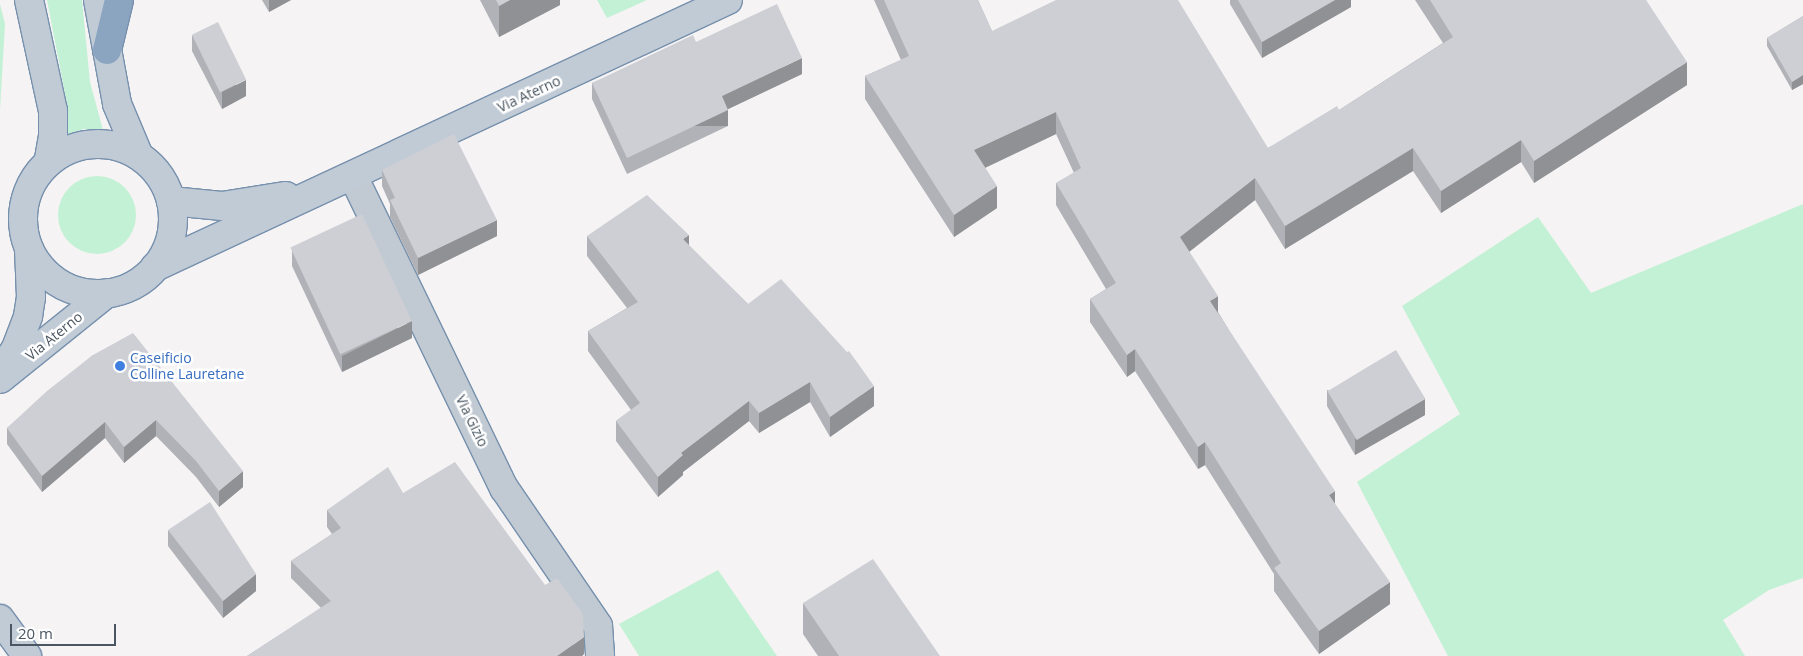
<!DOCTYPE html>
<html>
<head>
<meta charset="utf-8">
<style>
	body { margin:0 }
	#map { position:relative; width:1803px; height:656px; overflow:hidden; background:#f5f3f3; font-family:"Open Sans",sans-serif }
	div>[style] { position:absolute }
	.green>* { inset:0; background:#c3f1d5 }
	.round { border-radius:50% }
	.roads { filter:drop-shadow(1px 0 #7690ad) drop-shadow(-1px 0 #7690ad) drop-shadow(0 1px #7690ad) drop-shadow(0 -1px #7690ad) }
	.street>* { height:28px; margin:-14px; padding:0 14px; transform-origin:14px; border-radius:14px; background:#c1cad2 }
	.secondary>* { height:28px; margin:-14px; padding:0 14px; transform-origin:14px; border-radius:14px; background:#c1cbd6 }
	.secondary>.ring { margin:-14px; padding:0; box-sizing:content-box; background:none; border:28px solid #c1cbd6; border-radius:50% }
	.highway>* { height:28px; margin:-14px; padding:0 14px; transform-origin:14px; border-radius:14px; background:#8ba5c1 }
	.wall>* { inset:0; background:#b0b2b7 }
	.shaded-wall>* { inset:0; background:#909195; transform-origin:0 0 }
	.building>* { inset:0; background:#cdcfd5; transform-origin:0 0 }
	.dots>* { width:14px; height:14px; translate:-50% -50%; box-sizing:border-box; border:2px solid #fff; border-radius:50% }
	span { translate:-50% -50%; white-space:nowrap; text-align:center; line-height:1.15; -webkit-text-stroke:5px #fff; paint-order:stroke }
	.street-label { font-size:14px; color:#4a5661 }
	.shop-label { font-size:14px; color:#366cbe }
	.left { translate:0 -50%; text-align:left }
	.scale { position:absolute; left:10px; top:624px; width:106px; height:22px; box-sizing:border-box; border:2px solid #4a5661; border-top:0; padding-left:6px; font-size:15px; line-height:18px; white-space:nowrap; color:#4a5661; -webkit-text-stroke:4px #fff; paint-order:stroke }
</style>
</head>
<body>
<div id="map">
	<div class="green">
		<i style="clip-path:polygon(47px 0,82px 0,90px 82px,103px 130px,83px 129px,64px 136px,68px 109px)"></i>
		<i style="clip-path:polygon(597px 0,647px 0,607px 18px)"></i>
		<i style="clip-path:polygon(0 4px,5px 24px,0 109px)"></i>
		<i class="round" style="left:58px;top:176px;width:78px;height:78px"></i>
		<i style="clip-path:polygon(1803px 204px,1803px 578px,1769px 590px,1723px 620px,1745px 656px,1448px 656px,1357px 482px,1460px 414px,1402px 306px,1538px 217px,1591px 293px)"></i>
		<i style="clip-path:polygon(718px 570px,777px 656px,639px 656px,619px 624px)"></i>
	</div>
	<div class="roads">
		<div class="street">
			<i style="left:353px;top:176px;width:347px;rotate:64.2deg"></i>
			<i style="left:504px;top:488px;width:167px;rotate:55.7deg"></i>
			<i style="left:598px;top:626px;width:30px;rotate:86deg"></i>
		</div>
		<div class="secondary">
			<i style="left:29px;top:0;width:114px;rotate:77.8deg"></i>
			<i style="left:53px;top:111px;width:25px;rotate:90deg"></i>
			<i style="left:53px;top:136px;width:27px;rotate:100deg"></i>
			<i style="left:98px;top:0;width:106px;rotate:79.6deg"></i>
			<i style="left:117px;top:104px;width:56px;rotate:67.1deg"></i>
			<i class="ring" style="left:23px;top:144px;width:122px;height:122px"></i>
			<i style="left:171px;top:201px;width:51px;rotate:5.6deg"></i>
			<i style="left:222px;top:206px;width:65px;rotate:-8.9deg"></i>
			<i style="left:155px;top:267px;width:632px;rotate:-24.98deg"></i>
			<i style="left:0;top:372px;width:29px;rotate:-56deg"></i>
			<i style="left:16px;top:348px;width:34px;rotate:-69deg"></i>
			<i style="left:28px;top:316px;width:19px;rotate:-81deg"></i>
			<i style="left:31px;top:297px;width:48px;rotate:-92.4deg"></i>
			<i style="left:0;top:379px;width:137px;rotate:-38.8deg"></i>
			<i style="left:0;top:619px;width:46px;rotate:53.9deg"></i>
		</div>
		<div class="highway">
			<i style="left:107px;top:50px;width:51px;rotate:-76.5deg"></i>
		</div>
	</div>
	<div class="wall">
		<i style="clip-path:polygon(262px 0,291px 0,269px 12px)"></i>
		<i style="clip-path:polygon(480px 0,560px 0,560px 5px,499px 37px)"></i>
		<i style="clip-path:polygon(874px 0,978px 0,992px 31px,1268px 148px,1339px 110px,1443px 43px,1415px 0,1646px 0,1687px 85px,1534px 183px,1521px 162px,1441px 213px,1413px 171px,1285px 249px,1255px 200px,1189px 252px,1218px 312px,1335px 505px,1390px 604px,1319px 654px,1274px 591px,1274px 574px,1205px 465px,1198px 469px,1135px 371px,1127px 377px,1090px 322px,1090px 299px,1106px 289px,1056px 205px,1056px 183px,1074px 173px,1056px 134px,985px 168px,997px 208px,954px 237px,865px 99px,865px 76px,901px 60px)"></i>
		<i style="clip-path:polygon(1230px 0,1351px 0,1351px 7px,1262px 58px,1230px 4px)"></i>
		<i style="clip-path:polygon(1803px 16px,1803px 84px,1792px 90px,1767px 46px,1767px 38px)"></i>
		<i style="clip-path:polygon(192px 35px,246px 96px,222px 109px,192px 51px)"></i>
		<i style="clip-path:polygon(696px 42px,802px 74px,728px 109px,728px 126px,627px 174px,592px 99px,592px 83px)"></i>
		<i style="clip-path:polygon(382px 170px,497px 236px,418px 275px,390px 217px,390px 204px,382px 186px)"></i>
		<i style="clip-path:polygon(587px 236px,689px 246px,748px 304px,874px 406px,830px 437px,810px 402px,759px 433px,749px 421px,683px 472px,683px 475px,658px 497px,616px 441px,616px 421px,631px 410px,588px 351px,588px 331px,627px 308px,587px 256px)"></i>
		<i style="clip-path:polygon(292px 250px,412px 338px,342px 372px,292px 266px)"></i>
		<i style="clip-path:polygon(93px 355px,243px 487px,219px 507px,196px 477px,156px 436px,124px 463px,105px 438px,42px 492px,7px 444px,7px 428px)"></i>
		<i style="clip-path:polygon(1327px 390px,1425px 415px,1355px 455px,1327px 406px)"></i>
		<i style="clip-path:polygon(403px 493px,584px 654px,582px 656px,247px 656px,321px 608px,291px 578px,291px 561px,332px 534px,327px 527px,327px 510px)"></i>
		<i style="clip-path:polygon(168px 530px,256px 591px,223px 618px,168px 546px)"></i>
		<i style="clip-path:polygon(803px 603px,940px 656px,818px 656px,803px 634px)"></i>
	</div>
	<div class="shaded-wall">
		<i style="clip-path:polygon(269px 0,291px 0,269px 12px)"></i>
		<i style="clip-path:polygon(510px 0,560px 0,560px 5px,499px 37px,499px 6px)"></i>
		<i style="clip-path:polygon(1335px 0,1351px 0,1351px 7px,1262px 58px,1262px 42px)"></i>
		<i style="clip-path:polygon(802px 58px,802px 74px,722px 112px,722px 96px)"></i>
		<i style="clip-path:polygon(1687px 62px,1687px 85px,1534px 183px,1534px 161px)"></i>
		<i style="clip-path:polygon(1803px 75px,1803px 84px,1792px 90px,1792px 82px)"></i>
		<i style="clip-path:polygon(246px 80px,246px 96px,222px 109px,222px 92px)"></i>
		<i style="left:728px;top:110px;width:16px;height:112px;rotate:90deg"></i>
		<i style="clip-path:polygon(1056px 112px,1056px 134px,974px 173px,974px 150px)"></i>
		<i style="clip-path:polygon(1521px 140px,1521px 162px,1441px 213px,1441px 191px)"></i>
		<i style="clip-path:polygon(1413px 148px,1413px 171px,1285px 249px,1285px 226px)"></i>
		<i style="clip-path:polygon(1255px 178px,1255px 200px,1180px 259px,1180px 237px)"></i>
		<i style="clip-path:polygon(997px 186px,997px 208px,954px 237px,954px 215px)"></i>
		<i style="clip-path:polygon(497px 220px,497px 236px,418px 275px,418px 258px)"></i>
		<i style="clip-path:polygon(689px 235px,689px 255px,683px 239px)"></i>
		<i style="clip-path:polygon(1218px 296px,1218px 318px,1210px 301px)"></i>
		<i style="clip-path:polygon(412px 321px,412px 338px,342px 372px,342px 356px)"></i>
		<i style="clip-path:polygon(1135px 349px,1135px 371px,1127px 377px,1127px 355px)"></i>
		<i style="clip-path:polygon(810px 382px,810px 402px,759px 433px,759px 413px)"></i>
		<i style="clip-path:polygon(874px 386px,874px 406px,830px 437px,830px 417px)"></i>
		<i style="clip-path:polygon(1425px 399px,1425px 415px,1355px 455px,1355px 439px)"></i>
		<i style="clip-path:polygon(749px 401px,749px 421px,683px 472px,683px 475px,658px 497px,658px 477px,681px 453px)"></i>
		<i style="clip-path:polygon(156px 420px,156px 436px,124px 463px,124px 447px)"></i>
		<i style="clip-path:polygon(105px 422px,105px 438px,42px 492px,42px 476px)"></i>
		<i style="clip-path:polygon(1205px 442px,1205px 465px,1198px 469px,1198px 447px)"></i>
		<i style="clip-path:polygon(243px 471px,243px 487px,219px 507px,219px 491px)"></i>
		<i style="clip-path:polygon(1335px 491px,1335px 514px,1329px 495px)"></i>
		<i style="clip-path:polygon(256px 574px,256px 591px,223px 618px,223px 601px)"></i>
		<i style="clip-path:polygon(1390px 582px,1390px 604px,1319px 654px,1319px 631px)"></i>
		<i style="clip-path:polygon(584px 637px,584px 654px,582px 656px,557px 656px)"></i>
	</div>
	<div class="building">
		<i style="clip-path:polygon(496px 0,510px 0,499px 6px)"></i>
		<i style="clip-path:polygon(884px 0,978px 0,992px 31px,1056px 0,1178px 0,1268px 148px,1337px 106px,1339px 110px,1453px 37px,1430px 0,1646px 0,1687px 62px,1534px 161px,1521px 140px,1441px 191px,1413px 148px,1285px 226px,1255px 178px,1180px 237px,1218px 296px,1210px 301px,1335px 491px,1329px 495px,1390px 582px,1319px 631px,1274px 568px,1281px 563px,1205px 442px,1198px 447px,1135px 349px,1127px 355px,1090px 299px,1116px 283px,1056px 183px,1081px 168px,1056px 112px,974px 150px,997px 186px,954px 215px,865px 76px,909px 56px)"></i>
		<i style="clip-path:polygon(1238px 0,1335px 0,1262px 42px)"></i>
		<i style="clip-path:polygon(777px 4px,802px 58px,722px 96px,728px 110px,627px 158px,592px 83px,693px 35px,696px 42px)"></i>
		<i style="clip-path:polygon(1803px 16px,1803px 75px,1792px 82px,1767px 38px)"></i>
		<i style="left:218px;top:22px;width:64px;height:29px;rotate:64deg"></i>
		<i style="clip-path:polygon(454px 134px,497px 220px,418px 258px,390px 200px,395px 198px,382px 170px)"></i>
		<i style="clip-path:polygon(647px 195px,689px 235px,683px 239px,748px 304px,781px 279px,847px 352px,849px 351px,874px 386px,830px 417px,810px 382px,759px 413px,749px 401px,681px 453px,683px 455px,658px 477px,616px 421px,640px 403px,588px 331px,638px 302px,587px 236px)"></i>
		<i style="left:362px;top:214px;width:118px;height:79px;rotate:65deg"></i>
		<i style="clip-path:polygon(133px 333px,243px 471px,219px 491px,196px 461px,156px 420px,124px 447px,105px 422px,42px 476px,7px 428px,47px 391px,93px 355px)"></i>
		<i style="left:1396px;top:350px;width:57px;height:80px;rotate:59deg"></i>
		<i style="clip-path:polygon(455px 462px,545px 585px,557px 578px,583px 614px,584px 637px,557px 656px,247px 656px,331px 601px,291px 561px,341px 528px,327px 510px,388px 467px,403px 493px)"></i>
		<i style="clip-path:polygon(210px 502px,256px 574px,223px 601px,168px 530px)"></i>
		<i style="clip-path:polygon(873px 559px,940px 656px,839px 656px,803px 603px)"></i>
	</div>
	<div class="dots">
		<i style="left:120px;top:366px;background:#3f7fe0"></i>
	</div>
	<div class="street-label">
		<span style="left:529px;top:94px;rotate:-25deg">Via Aterno</span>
		<span style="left:54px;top:336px;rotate:-39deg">Via Aterno</span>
		<span style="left:472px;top:421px;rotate:64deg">Via Gizio</span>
	</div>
	<div class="shop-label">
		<span class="left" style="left:130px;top:366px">Caseificio<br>Colline Lauretane</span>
	</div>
	<div class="scale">20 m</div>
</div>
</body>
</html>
